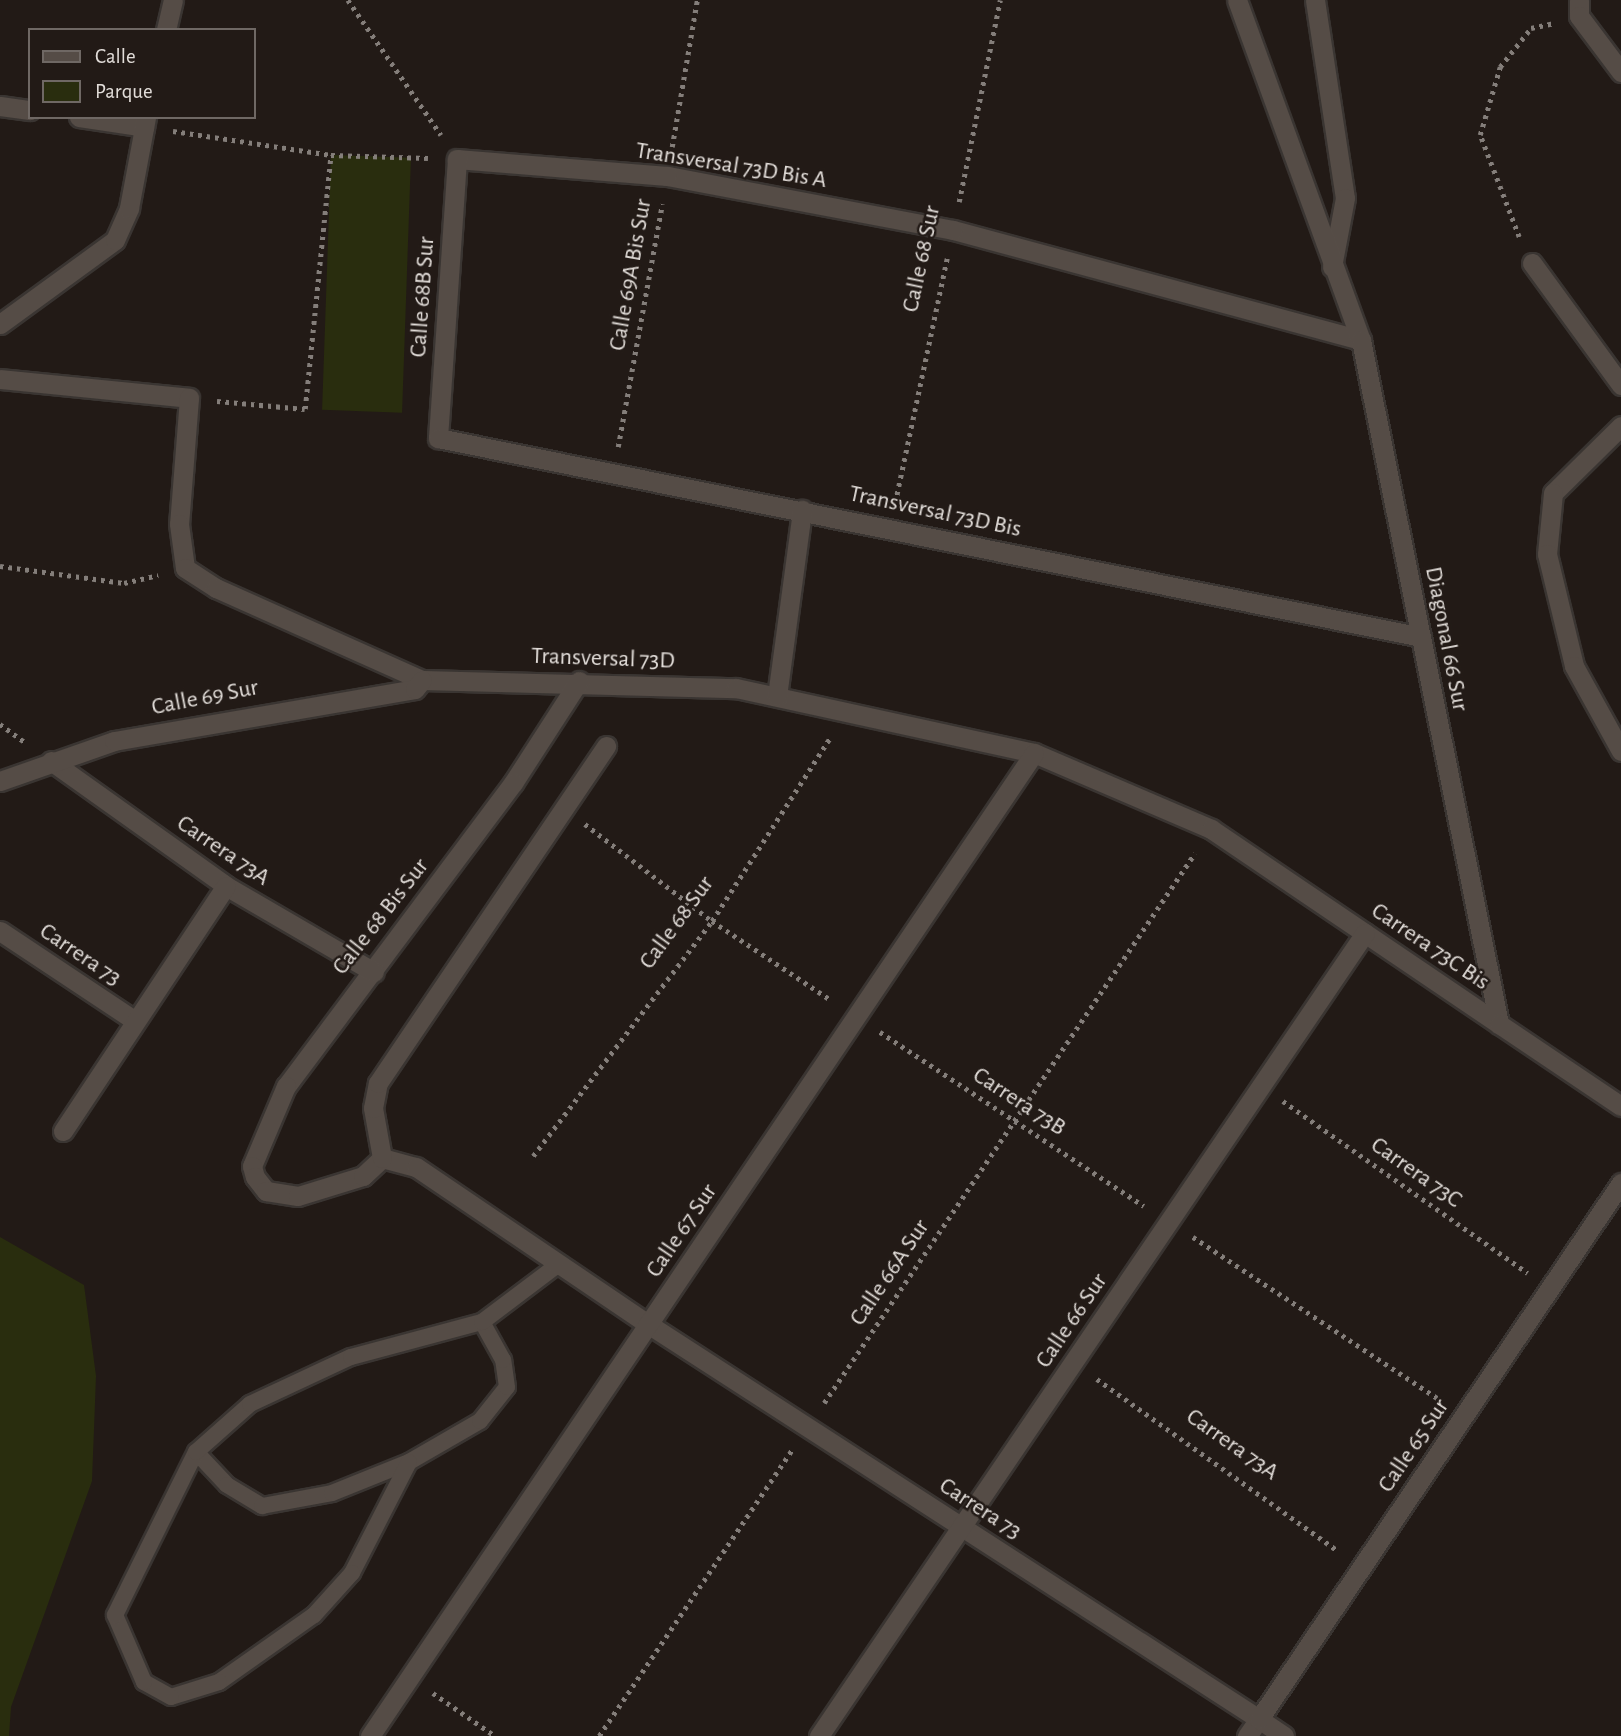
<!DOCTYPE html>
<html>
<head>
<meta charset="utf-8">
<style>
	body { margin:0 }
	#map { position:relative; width:1621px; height:1736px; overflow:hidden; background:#221a16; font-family:"Alegreya Sans",sans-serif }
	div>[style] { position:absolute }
	.green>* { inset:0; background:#292d0e; transform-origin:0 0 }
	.path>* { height:4.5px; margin-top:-2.25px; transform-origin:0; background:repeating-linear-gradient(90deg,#847e7a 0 3.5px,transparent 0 8.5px) }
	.roads { filter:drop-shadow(2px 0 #3a3532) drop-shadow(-2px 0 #3a3532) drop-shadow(0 2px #3a3532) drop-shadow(0 -2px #3a3532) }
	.service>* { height:16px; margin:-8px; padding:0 8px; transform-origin:8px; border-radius:8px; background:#554c46 }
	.minor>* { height:19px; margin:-9.5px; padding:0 9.5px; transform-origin:9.5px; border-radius:9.5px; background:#554c46 }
	.tertiary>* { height:19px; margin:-9.5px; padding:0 9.5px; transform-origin:9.5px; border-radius:9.5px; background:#554c46 }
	span { translate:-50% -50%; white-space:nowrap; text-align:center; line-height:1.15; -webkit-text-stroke:5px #221a16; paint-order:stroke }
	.street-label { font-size:24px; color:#e2ddd9 }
	.legend { position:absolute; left:28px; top:28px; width:228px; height:91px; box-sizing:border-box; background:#221a16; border:2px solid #6f6864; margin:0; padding:9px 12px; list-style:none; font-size:21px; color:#e2ddd9 }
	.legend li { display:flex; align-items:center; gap:14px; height:35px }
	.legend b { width:35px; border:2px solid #6f6864 }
</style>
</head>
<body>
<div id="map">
	<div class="green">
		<i style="left:331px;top:155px;width:80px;height:255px;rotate:2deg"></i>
		<i style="clip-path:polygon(0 1237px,84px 1285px,96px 1376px,92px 1481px,11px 1707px,9px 1736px,0 1736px)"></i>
	</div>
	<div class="path">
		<i style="left:348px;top:0;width:164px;rotate:55.4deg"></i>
		<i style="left:173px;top:131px;width:160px;rotate:8.6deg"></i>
		<i style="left:331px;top:155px;width:97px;rotate:1.8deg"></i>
		<i style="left:672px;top:147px;width:149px;rotate:-80.3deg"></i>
		<i style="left:959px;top:202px;width:206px;rotate:-78.5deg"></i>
		<i style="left:1519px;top:237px;width:109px;rotate:-110.9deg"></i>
		<i style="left:1480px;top:135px;width:71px;rotate:-73.6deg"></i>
		<i style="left:1500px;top:67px;width:50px;rotate:-51.5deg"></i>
		<i style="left:1531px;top:28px;width:24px;rotate:-12deg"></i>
		<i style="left:217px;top:401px;width:88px;rotate:5.2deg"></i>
		<i style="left:305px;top:409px;width:255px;rotate:-84.2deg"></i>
		<i style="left:618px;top:447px;width:247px;rotate:-79.7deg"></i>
		<i style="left:895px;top:503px;width:250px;rotate:-78deg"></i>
		<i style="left:0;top:566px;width:125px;rotate:7.8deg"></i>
		<i style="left:124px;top:583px;width:35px;rotate:-13deg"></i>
		<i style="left:0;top:724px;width:31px;rotate:36deg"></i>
		<i style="left:585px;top:824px;width:160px;rotate:37.4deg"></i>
		<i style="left:712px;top:921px;width:143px;rotate:33.6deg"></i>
		<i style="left:880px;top:1032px;width:316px;rotate:33.4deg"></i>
		<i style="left:1283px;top:1101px;width:299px;rotate:35.1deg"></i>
		<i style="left:533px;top:1156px;width:295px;rotate:-52.7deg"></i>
		<i style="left:712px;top:921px;width:218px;rotate:-57.2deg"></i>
		<i style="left:1193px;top:1237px;width:296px;rotate:33.4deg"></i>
		<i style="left:1097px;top:1379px;width:296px;rotate:35.5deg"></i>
		<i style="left:824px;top:1403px;width:663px;rotate:-56deg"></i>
		<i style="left:433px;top:1693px;width:75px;rotate:34.7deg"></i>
		<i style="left:599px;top:1736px;width:344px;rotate:-56deg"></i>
	</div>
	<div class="roads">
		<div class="service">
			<i style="left:196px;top:1452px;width:45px;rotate:46.8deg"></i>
			<i style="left:227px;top:1485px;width:41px;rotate:31deg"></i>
			<i style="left:262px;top:1506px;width:71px;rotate:-10.5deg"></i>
			<i style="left:332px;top:1493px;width:83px;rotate:-21.9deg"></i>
			<i style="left:409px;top:1462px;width:82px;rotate:-30deg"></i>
			<i style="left:480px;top:1421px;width:43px;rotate:-51.5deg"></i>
			<i style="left:507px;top:1387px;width:27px;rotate:-98deg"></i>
			<i style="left:503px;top:1360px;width:43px;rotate:-118.9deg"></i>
			<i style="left:409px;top:1462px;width:125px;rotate:117.2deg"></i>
			<i style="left:352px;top:1573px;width:57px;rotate:132.1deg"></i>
			<i style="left:314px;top:1615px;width:116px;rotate:144.8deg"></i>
			<i style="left:219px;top:1682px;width:50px;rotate:162.6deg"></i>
			<i style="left:171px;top:1697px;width:31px;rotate:-151deg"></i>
			<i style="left:144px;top:1682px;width:73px;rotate:-113.4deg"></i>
			<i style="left:115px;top:1615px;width:182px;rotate:-63.6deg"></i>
			<i style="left:196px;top:1452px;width:72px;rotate:-41.6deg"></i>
			<i style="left:250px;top:1404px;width:111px;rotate:-25deg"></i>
			<i style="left:351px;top:1357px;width:136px;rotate:-15deg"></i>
			<i style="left:482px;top:1322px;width:96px;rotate:-37deg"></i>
		</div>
		<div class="minor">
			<i style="left:1315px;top:0;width:200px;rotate:81.4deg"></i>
			<i style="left:1345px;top:198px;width:70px;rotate:100.7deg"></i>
			<i style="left:1579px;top:0;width:16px;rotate:90deg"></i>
			<i style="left:1579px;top:16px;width:70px;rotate:53.1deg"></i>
			<i style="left:166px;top:30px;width:31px;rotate:-77deg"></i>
			<i style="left:0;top:106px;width:30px;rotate:8deg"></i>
			<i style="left:79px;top:117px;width:66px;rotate:8.7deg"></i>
			<i style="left:1532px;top:263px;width:151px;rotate:53.9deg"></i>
			<i style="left:0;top:324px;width:142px;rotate:-36.1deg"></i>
			<i style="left:115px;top:240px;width:35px;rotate:-66deg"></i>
			<i style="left:129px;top:208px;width:93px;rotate:-79.4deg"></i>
			<i style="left:1361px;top:340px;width:423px;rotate:-164.9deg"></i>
			<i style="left:953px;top:230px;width:291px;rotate:-169.3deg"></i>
			<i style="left:667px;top:176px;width:211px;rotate:-175.4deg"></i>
			<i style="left:457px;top:159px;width:280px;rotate:93.9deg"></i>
			<i style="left:438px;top:438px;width:1003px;rotate:11.44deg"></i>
			<i style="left:0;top:379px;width:190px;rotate:5.7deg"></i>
			<i style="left:189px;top:398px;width:126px;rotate:94.5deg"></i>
			<i style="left:179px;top:524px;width:44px;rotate:82.2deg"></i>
			<i style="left:185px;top:568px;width:37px;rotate:33deg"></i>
			<i style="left:216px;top:588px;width:226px;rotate:24.1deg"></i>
			<i style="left:422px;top:680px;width:314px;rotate:1.5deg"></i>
			<i style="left:736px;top:688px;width:305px;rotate:12.3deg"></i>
			<i style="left:1034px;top:753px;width:193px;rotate:23.2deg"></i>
			<i style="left:1211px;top:829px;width:348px;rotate:34.1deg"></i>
			<i style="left:1621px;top:426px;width:95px;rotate:135.4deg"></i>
			<i style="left:1553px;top:493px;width:61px;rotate:95.6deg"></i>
			<i style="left:1547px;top:554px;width:115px;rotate:76.4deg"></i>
			<i style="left:1574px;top:666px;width:97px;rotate:61.1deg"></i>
			<i style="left:579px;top:681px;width:121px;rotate:122.9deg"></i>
			<i style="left:513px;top:783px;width:379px;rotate:126.8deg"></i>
			<i style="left:286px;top:1086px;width:87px;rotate:113deg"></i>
			<i style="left:252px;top:1166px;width:11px;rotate:75deg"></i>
			<i style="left:255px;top:1177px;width:18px;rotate:52deg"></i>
			<i style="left:266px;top:1191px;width:32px;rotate:9deg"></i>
			<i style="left:298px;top:1196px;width:68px;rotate:-17.1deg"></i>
			<i style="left:363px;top:1176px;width:26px;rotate:-43deg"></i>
			<i style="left:382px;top:1158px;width:35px;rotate:15deg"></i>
			<i style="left:416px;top:1167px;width:280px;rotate:34.1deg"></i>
			<i style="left:648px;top:1324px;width:728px;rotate:32.88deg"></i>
			<i style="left:1259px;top:1719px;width:21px;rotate:125deg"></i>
			<i style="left:777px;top:696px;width:188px;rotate:-82.3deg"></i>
			<i style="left:51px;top:761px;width:215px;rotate:35.5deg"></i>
			<i style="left:226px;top:886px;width:171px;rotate:30.2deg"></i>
			<i style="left:0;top:781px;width:121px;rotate:-19.3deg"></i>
			<i style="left:114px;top:741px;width:305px;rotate:-9.8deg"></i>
			<i style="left:415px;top:689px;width:11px;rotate:-52deg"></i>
			<i style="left:0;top:931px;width:161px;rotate:33.6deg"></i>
			<i style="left:63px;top:1131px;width:294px;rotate:-56.4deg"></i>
			<i style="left:382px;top:1158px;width:51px;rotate:-100.2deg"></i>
			<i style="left:373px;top:1108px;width:25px;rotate:-79deg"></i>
			<i style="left:378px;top:1083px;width:407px;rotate:-55.9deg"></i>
			<i style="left:370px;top:1736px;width:1186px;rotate:-55.96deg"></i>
			<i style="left:819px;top:1736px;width:971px;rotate:-55.79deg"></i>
		</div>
		<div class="tertiary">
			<i style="left:1237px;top:0;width:362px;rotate:70deg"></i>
			<i style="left:1361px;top:340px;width:698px;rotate:78.59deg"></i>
			<i style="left:1499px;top:1024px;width:147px;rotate:33.9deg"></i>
			<i style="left:1284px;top:1736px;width:30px;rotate:-146deg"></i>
			<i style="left:1259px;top:1719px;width:647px;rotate:-55.97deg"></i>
		</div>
	</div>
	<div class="street-label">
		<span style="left:731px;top:166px;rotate:9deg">Transversal 73D Bis A</span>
		<span style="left:922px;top:259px;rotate:-78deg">Calle 68 Sur</span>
		<span style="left:631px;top:275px;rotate:-80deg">Calle 69A Bis Sur</span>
		<span style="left:423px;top:297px;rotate:-86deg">Calle 68B Sur</span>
		<span style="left:935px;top:512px;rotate:12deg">Transversal 73D Bis</span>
		<span style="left:1446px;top:639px;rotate:79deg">Diagonal 66 Sur</span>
		<span style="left:603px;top:659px;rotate:2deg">Transversal 73D</span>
		<span style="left:205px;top:698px;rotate:-11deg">Calle 69 Sur</span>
		<span style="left:223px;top:851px;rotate:34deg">Carrera 73A</span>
		<span style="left:381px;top:917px;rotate:-52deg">Calle 68 Bis Sur</span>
		<span style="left:677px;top:923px;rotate:-54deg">Calle 68 Sur</span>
		<span style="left:1430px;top:947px;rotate:34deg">Carrera 73C Bis</span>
		<span style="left:80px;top:955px;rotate:34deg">Carrera 73</span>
		<span style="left:1019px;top:1102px;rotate:33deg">Carrera 73B</span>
		<span style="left:1416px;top:1173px;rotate:35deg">Carrera 73C</span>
		<span style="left:682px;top:1231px;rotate:-56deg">Calle 67 Sur</span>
		<span style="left:890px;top:1273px;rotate:-56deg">Calle 66A Sur</span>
		<span style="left:1072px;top:1321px;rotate:-56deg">Calle 66 Sur</span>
		<span style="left:1232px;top:1445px;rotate:35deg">Carrera 73A</span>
		<span style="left:1414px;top:1446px;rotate:-56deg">Calle 65 Sur</span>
		<span style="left:980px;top:1509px;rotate:33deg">Carrera 73</span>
	</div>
	<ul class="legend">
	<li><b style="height:9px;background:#554c46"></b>Calle</li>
	<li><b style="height:19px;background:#292d0e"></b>Parque</li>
	</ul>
</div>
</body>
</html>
